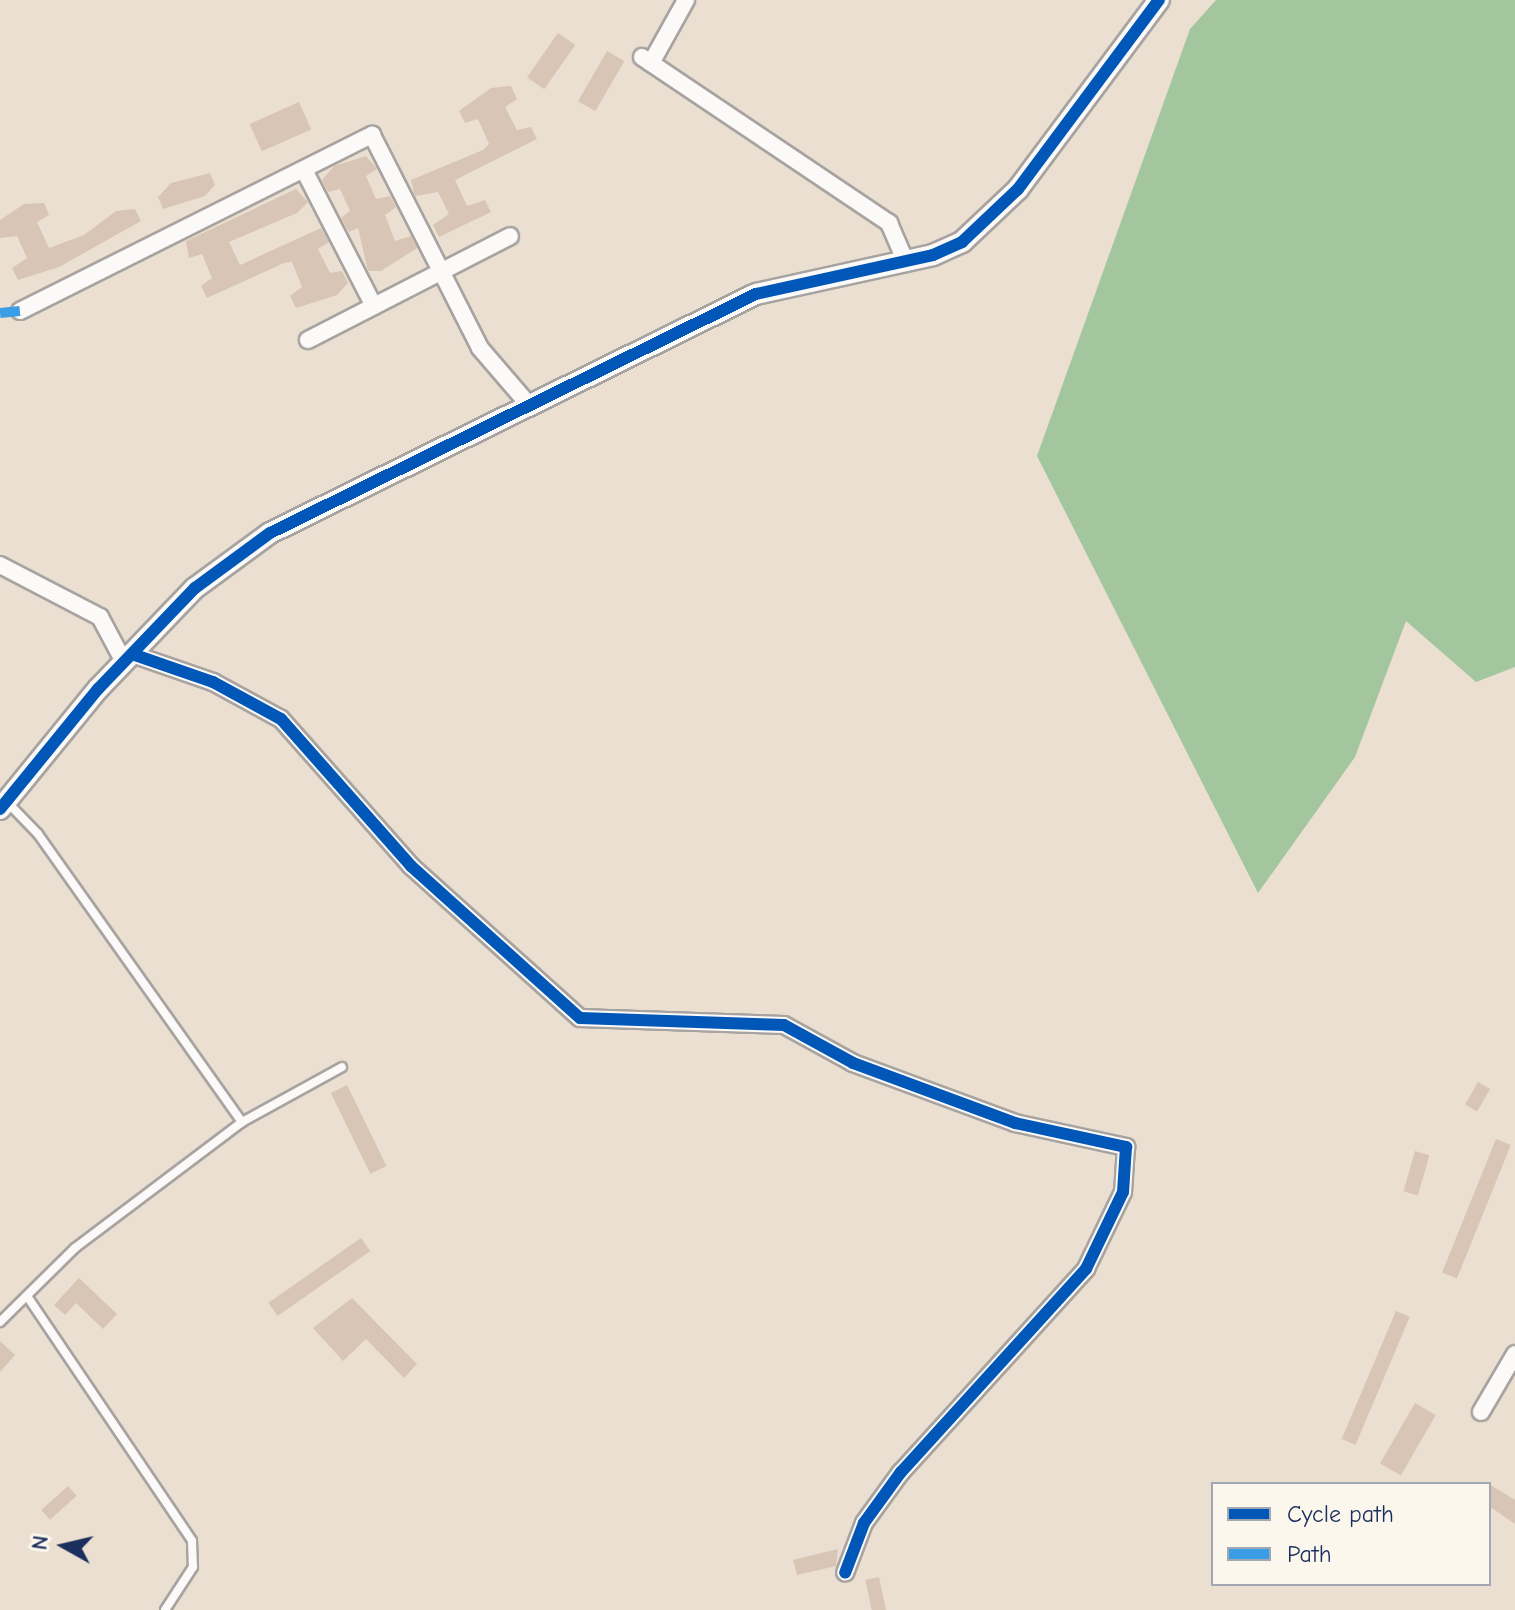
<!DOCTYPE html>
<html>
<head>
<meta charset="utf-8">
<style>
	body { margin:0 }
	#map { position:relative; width:1515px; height:1610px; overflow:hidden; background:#eadfd0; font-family:"Comic Neue",sans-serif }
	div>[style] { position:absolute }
	.forest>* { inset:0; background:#a3c69f }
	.building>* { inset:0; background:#d8c5b5; transform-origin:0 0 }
	.roads { filter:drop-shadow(2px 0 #a7a3a0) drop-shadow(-2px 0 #a7a3a0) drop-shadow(0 2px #a7a3a0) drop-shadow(0 -2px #a7a3a0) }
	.service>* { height:8px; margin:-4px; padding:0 4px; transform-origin:4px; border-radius:4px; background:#fcfaf8 }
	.minor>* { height:16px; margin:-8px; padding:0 8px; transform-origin:8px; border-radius:8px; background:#fcfaf8 }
	.tertiary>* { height:20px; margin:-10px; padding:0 10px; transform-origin:10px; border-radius:10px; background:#fcfaf8 }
	.quiet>* { height:10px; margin-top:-5px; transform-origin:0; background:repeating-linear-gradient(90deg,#3b9de6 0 20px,transparent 0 30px) }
	.cycleway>* { height:12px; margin:-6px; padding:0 6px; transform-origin:6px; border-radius:6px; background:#0057b8 }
	span { translate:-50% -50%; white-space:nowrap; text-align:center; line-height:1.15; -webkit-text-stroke:6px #fbf7ec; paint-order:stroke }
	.legend { position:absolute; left:1211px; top:1482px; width:280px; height:104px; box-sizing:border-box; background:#fbf7ec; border:2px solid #a1a7b3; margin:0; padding:10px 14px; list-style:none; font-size:24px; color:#1b2f5e }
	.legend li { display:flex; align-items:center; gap:16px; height:40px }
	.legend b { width:40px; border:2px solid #a1a7b3 }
	.north { position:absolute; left:24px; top:1506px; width:80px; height:80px; -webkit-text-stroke:6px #fbf7ec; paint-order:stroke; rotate:278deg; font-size:22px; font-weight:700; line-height:32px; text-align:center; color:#1b2f5e }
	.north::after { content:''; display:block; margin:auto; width:28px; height:36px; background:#1b2f5e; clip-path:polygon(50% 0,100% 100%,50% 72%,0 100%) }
</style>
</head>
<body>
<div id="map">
	<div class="forest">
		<i style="clip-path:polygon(1216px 0,1515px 0,1515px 667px,1476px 682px,1406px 621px,1355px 757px,1258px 893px,1037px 456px,1190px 29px)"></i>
	</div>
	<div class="building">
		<i style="left:558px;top:33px;width:21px;height:54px;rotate:35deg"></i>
		<i style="left:607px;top:51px;width:20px;height:58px;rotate:30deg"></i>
		<i style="clip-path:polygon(511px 86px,517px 99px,505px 107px,517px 130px,531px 127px,537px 139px,455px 180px,467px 206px,485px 200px,491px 212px,439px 237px,433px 225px,449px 214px,438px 192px,415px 196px,411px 180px,483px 150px,489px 144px,478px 119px,465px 123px,459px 111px,491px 88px)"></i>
		<i style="left:299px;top:102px;width:30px;height:54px;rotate:66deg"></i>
		<i style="clip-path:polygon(366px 156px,377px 169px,366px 176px,376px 199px,390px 196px,396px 207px,385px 215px,395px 241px,411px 236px,417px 248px,381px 271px,368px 271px,358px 228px,349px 232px,341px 218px,350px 211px,340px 189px,328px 192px,322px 180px,334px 166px)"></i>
		<i style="clip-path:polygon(210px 173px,215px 185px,205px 196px,163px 209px,158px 197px,171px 183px)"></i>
		<i style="clip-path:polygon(296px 189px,308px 202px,297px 213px,229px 242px,240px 265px,321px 228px,329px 242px,318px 249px,330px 273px,342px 271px,348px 283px,337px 295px,296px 308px,290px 296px,302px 287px,292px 262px,284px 263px,207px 298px,201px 286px,212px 278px,202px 254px,189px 258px,186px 241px)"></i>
		<i style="clip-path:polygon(44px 203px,49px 215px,37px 222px,49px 248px,84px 235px,116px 211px,135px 209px,141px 221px,59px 267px,18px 280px,12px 268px,27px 258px,17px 236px,0 238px,0 220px,24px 204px)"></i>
		<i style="left:1478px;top:1082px;width:14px;height:26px;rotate:30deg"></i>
		<i style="left:347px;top:1085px;width:90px;height:18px;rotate:64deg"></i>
		<i style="left:1496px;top:1139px;width:16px;height:144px;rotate:22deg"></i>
		<i style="left:1415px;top:1151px;width:15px;height:42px;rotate:16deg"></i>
		<i style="left:361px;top:1238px;width:16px;height:113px;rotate:55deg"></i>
		<i style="clip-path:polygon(79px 1278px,117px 1314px,103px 1329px,76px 1303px,65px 1315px,54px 1305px)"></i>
		<i style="clip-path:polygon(352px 1298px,417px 1364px,404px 1378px,366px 1339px,343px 1361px,313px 1328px)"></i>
		<i style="left:1396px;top:1311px;width:15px;height:139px;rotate:23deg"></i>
		<i style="clip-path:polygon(0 1341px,15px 1355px,0 1372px)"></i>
		<i style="left:1415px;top:1403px;width:24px;height:70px;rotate:30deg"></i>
		<i style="clip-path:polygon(1489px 1484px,1515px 1500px,1515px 1524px,1489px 1506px)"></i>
		<i style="left:68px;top:1486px;width:13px;height:36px;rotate:48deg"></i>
		<i style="clip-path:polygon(838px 1549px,836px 1566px,797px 1575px,793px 1560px)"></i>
		<i style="left:879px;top:1577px;width:34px;height:14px;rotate:78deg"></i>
	</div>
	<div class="roads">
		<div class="service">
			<i style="left:10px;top:805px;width:40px;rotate:46deg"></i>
			<i style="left:38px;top:834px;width:353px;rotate:54.7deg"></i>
			<i style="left:27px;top:1296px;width:295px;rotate:56deg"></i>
			<i style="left:192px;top:1541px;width:26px;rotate:88deg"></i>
			<i style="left:193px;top:1567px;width:51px;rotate:123.1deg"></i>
			<i style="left:0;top:1322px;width:105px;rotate:-44.6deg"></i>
			<i style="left:75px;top:1248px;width:209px;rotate:-37deg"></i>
			<i style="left:242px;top:1122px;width:114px;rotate:-28.8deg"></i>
		</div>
		<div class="minor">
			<i style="left:642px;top:57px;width:298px;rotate:33.9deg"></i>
			<i style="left:889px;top:223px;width:40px;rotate:66.6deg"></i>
			<i style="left:651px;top:63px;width:72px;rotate:-60.9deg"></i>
			<i style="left:304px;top:170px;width:153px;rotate:62.8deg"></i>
			<i style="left:20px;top:311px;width:394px;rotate:-26.6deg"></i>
			<i style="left:372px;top:135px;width:239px;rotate:63.1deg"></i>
			<i style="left:480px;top:348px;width:75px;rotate:49.3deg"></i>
			<i style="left:308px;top:340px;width:227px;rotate:-27.2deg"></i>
			<i style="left:0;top:565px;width:113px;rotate:27.5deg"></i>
			<i style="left:100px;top:617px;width:51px;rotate:61.9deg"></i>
			<i style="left:132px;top:654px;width:86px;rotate:19.1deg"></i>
			<i style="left:213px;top:682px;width:77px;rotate:28.6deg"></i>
			<i style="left:281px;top:719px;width:196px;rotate:48.5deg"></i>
			<i style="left:411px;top:866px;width:227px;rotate:42deg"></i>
			<i style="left:580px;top:1018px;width:204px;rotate:2deg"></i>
			<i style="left:784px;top:1025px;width:79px;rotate:28.8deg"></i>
			<i style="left:853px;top:1063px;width:173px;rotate:20.3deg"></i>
			<i style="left:1015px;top:1123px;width:114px;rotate:12.2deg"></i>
			<i style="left:1126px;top:1147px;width:45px;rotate:93.8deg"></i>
			<i style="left:1123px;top:1192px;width:85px;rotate:115.7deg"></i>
			<i style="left:1086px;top:1269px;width:275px;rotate:132.3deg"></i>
			<i style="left:901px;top:1472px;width:63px;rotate:126deg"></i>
			<i style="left:864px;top:1523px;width:53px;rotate:110.8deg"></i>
			<i style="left:1481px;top:1412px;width:67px;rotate:-59.6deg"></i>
		</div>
		<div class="tertiary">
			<i style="left:0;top:809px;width:155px;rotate:-50.8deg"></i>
			<i style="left:98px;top:689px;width:140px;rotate:-46.2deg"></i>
			<i style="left:195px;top:588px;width:93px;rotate:-36.3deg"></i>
			<i style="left:270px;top:533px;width:542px;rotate:-26.19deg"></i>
			<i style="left:756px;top:294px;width:181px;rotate:-12.4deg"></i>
			<i style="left:933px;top:255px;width:32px;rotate:-24deg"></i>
			<i style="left:962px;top:242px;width:77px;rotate:-43.4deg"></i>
			<i style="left:1018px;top:189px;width:236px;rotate:-53.3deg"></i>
		</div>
	</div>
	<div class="quiet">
		<i style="left:0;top:313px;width:20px;rotate:-6deg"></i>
	</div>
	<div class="cycleway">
		<i style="left:132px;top:654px;width:86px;rotate:19.1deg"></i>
		<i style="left:213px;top:682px;width:77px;rotate:28.6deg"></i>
		<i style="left:281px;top:719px;width:196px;rotate:48.5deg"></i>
		<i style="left:411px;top:866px;width:227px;rotate:42deg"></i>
		<i style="left:580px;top:1018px;width:204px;rotate:2deg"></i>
		<i style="left:784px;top:1025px;width:79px;rotate:28.8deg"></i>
		<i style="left:853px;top:1063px;width:173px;rotate:20.3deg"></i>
		<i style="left:1015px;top:1123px;width:114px;rotate:12.2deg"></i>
		<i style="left:1126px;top:1147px;width:45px;rotate:93.8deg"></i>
		<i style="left:1123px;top:1192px;width:85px;rotate:115.7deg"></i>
		<i style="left:1086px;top:1269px;width:275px;rotate:132.3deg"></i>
		<i style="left:901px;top:1472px;width:63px;rotate:126deg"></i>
		<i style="left:864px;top:1523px;width:53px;rotate:110.8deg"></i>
		<i style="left:0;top:809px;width:155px;rotate:-50.8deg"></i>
		<i style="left:98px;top:689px;width:140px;rotate:-46.2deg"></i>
		<i style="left:195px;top:588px;width:93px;rotate:-36.3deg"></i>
		<i style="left:270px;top:533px;width:542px;rotate:-26.19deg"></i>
		<i style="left:756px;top:294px;width:181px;rotate:-12.4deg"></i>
		<i style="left:933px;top:255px;width:32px;rotate:-24deg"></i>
		<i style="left:962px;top:242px;width:77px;rotate:-43.4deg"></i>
		<i style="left:1018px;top:189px;width:236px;rotate:-53.3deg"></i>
	</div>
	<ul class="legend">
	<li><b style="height:10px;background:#0057b8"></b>Cycle path</li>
	<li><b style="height:10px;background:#3b9de6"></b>Path</li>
	</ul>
	<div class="north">N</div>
</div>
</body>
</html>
